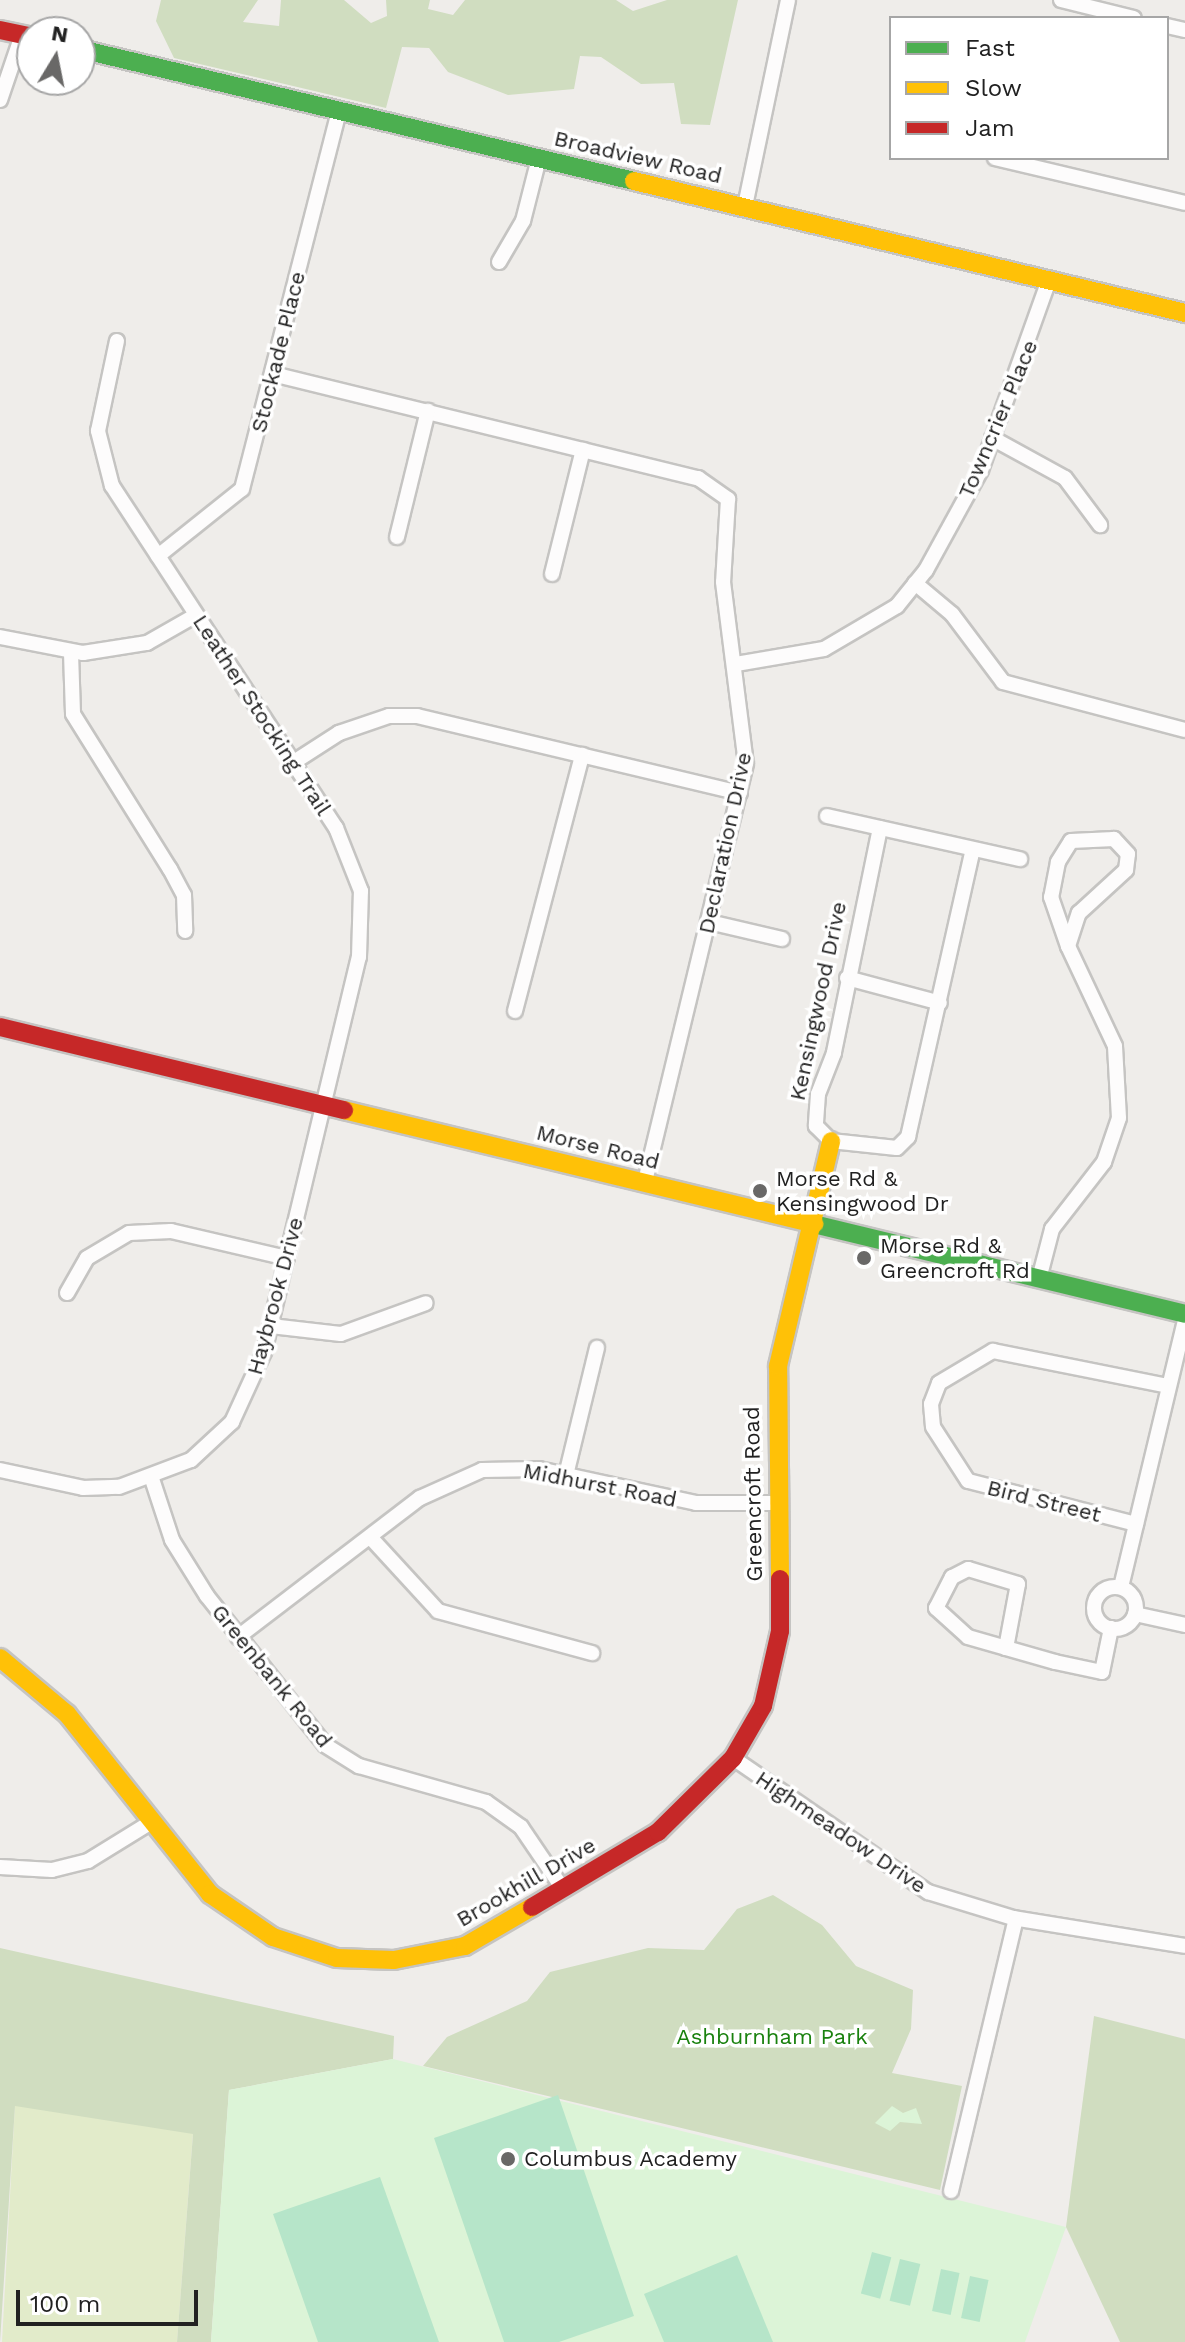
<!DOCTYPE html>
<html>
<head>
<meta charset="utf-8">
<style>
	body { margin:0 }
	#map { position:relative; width:1185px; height:2342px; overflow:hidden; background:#efedea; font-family:"Work Sans",sans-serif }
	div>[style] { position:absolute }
	.grass>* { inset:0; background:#e2ebca }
	.forest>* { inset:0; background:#d0ddc0 }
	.park>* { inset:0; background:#dcf4d7 }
	.pitch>* { inset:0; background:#b6e5c9; transform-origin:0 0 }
	.roads { filter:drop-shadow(2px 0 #c5c4c2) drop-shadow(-2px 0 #c5c4c2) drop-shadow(0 2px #c5c4c2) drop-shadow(0 -2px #c5c4c2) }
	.street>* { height:14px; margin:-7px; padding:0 7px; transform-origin:7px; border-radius:7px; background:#fdfcfc }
	.street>.ring { margin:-7px; padding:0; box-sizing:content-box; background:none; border:14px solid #fdfcfc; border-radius:50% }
	.fast>* { height:18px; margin:-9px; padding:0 9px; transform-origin:9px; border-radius:9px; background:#4caf50 }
	.slow>* { height:18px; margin:-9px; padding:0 9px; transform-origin:9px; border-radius:9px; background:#ffc107 }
	.jam>* { height:18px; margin:-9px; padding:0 9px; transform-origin:9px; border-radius:9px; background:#c62828 }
	.dots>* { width:22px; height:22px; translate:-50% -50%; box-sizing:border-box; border:4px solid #fff; border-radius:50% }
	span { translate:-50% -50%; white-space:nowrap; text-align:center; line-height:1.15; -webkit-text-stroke:7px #fff; paint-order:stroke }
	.street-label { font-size:22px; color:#212121 }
	.poi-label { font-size:22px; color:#212121 }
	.left { translate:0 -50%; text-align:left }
	.park-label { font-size:22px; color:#19810e }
	.legend { position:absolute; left:889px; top:16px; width:280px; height:144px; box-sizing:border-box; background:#fff; border:2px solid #a6a6a6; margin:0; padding:10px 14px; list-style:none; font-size:24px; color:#212121 }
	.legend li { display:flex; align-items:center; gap:16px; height:40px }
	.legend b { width:40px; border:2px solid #a6a6a6 }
	.north { position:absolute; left:16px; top:16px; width:80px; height:80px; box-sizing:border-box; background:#fff; border:2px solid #a6a6a6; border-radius:50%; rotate:10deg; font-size:22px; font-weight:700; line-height:32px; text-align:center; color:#212121 }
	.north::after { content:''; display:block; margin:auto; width:28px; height:36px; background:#696867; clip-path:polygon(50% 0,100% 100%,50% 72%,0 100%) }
	.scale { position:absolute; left:16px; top:2290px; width:182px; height:36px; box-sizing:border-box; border:4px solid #212121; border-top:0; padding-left:10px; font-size:24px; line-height:28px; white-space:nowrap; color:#212121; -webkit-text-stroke:6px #fff; paint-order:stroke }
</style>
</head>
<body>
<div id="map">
	<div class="grass">
		<i style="clip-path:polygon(15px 2105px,193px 2133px,177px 2342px,2px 2342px)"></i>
	</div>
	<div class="forest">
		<i style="clip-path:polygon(161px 0,258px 0,243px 22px,279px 26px,281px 0,344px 0,371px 23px,387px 16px,386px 0,430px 0,428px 9px,453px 15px,465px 0,616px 0,633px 11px,667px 0,738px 0,710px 125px,681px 124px,674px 83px,641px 84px,601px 57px,580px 56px,574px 89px,508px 95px,448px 72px,429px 48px,402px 47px,386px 108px,174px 58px,156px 21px)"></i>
		<i style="clip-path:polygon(773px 1895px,822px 1925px,856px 1966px,913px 1990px,911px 2029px,892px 2073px,962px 2086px,940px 2190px,423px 2066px,447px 2037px,527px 2001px,550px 1972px,648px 1948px,704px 1950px,737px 1909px)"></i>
		<i style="clip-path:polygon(0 1948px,394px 2036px,393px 2059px,229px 2090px,211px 2342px,177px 2342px,193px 2134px,15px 2106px,0 2342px)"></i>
		<i style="clip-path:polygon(1094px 2016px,1185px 2039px,1185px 2342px,1120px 2342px,1066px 2227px)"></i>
	</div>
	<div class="park">
		<i style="clip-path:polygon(393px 2059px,1066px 2227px,1025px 2342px,211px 2342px,229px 2090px)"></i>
		<i style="clip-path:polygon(892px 2106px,903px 2113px,916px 2108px,922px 2124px,900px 2122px,890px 2131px,875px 2123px)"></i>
	</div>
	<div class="pitch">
		<i style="clip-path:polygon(558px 2095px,634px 2316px,559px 2342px,504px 2342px,434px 2138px)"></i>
		<i style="clip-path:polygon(380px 2177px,439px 2342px,318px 2342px,273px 2214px)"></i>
		<i style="left:872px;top:2252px;width:20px;height:43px;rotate:15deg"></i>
		<i style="clip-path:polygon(737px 2255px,773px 2342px,664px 2342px,644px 2294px)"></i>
		<i style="left:900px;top:2259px;width:21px;height:43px;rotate:14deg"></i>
		<i style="left:941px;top:2269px;width:19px;height:43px;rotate:12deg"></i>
		<i style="left:970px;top:2276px;width:19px;height:43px;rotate:12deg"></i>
	</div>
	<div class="roads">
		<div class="street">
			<i style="left:1061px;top:0;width:75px;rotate:13.9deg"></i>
			<i style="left:1167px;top:26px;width:18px;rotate:13deg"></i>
			<i style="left:0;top:100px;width:69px;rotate:-71.3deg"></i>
			<i style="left:995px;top:158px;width:195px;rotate:13.3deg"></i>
			<i style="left:745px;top:206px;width:210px;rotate:-78.2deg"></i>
			<i style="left:499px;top:262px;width:48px;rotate:-59.7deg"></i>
			<i style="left:523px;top:221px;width:65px;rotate:-75.7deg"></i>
			<i style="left:273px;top:374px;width:438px;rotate:13.8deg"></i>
			<i style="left:698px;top:478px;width:37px;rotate:35deg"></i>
			<i style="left:728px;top:499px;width:83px;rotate:93.4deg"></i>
			<i style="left:723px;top:582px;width:183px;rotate:82.8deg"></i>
			<i style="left:746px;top:764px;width:431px;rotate:103.6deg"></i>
			<i style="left:992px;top:438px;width:83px;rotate:28.7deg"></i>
			<i style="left:1065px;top:478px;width:59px;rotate:53.3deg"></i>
			<i style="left:397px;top:537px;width:130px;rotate:-76.2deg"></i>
			<i style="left:158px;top:556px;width:107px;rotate:-38.6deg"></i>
			<i style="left:242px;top:489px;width:391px;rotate:-75.6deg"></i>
			<i style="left:552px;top:574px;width:128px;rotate:-76deg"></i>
			<i style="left:915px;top:583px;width:48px;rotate:40deg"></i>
			<i style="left:952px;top:614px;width:85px;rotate:53.1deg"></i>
			<i style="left:1003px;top:682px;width:188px;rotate:14.8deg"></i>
			<i style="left:0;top:637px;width:85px;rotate:10.9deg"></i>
			<i style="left:83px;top:653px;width:65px;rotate:-8.9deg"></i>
			<i style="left:147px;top:643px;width:56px;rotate:-29.7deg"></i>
			<i style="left:71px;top:653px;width:61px;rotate:88.1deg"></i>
			<i style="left:73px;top:714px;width:183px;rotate:58deg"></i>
			<i style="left:170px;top:869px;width:30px;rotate:62deg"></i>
			<i style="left:184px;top:895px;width:36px;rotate:88deg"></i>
			<i style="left:736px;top:664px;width:89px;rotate:-9.7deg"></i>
			<i style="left:824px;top:649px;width:85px;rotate:-30.5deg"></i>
			<i style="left:897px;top:606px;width:46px;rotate:-51.1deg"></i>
			<i style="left:926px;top:570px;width:114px;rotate:-61.2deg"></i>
			<i style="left:981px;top:470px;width:202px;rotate:-70.3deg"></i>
			<i style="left:294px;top:762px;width:54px;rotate:-32.8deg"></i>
			<i style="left:339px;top:733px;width:53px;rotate:-18.8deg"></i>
			<i style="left:389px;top:716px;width:28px"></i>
			<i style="left:417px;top:716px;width:332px;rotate:13.4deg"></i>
			<i style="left:827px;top:816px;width:198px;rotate:12.6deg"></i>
			<i style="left:880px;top:828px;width:230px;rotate:101.6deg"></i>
			<i style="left:834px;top:1053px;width:44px;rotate:111.3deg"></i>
			<i style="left:818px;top:1094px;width:32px;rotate:94deg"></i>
			<i style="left:816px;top:1126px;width:21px;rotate:45deg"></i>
			<i style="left:831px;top:1141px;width:66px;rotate:6.1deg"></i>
			<i style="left:897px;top:1148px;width:16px;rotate:-45deg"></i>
			<i style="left:908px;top:1137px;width:295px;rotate:-77.3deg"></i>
			<i style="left:709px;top:922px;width:75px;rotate:13.1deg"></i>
			<i style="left:847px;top:978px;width:96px;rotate:15deg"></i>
			<i style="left:515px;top:1011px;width:265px;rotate:-75.3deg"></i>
			<i style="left:1039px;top:1279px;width:52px;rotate:-75.4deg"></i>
			<i style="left:1052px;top:1229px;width:85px;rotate:-52.2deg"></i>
			<i style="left:1104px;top:1162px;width:46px;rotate:-71.2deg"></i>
			<i style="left:1119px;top:1118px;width:72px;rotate:-93.2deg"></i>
			<i style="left:1115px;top:1046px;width:110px;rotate:-115.2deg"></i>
			<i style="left:1068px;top:946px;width:35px;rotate:-72deg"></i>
			<i style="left:1079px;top:913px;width:64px;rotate:-42.5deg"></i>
			<i style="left:1126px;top:870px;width:16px;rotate:-83deg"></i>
			<i style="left:1128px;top:854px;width:21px;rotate:-133deg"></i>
			<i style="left:1114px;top:839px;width:43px;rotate:177.3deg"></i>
			<i style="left:1071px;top:841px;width:25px;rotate:122deg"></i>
			<i style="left:1058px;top:862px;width:36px;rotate:101deg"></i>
			<i style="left:1051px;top:897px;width:52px;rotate:70.9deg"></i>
			<i style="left:67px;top:1293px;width:40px;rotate:-60.3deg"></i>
			<i style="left:87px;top:1258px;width:49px;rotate:-30.8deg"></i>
			<i style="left:129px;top:1233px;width:42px;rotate:-2.7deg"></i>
			<i style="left:171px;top:1231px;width:119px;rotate:13.1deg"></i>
			<i style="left:271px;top:1326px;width:70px;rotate:6.5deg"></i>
			<i style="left:341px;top:1334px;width:90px;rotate:-20deg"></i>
			<i style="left:0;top:1470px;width:85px;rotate:12.2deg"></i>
			<i style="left:83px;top:1488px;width:36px;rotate:-2deg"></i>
			<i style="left:119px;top:1487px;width:77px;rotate:-20.6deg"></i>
			<i style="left:191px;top:1460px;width:56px;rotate:-42.8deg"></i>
			<i style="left:232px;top:1422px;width:77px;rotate:-65.4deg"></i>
			<i style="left:264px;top:1352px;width:406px;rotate:-76.5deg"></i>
			<i style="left:359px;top:957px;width:66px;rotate:-88.3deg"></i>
			<i style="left:361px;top:891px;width:68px;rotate:-111.6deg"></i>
			<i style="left:336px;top:828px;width:409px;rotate:-123.2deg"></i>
			<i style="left:112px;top:486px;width:57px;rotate:-104.3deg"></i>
			<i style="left:98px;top:431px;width:92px;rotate:-78.1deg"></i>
			<i style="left:566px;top:1475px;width:131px;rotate:-76.3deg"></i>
			<i style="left:152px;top:1479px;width:64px;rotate:71.8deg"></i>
			<i style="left:172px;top:1540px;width:66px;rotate:58deg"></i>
			<i style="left:207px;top:1596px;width:190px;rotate:51.6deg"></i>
			<i style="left:325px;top:1745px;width:40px;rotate:32deg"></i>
			<i style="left:359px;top:1766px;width:132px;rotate:15.8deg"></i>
			<i style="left:486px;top:1802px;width:43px;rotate:35.5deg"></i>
			<i style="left:521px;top:1827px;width:75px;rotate:55.9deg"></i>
			<i style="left:1136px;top:1524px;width:173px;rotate:-165.6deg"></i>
			<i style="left:968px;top:1481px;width:64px;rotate:-122.9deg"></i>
			<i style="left:933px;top:1427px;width:23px;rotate:-95deg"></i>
			<i style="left:931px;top:1404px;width:22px;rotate:-69deg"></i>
			<i style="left:939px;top:1383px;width:63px;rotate:-30.7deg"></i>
			<i style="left:993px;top:1351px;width:178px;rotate:11.3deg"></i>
			<i style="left:370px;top:1537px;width:100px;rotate:47.4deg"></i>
			<i style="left:438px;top:1611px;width:160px;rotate:15.3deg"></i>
			<i style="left:1121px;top:1587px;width:275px;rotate:-76.5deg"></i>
			<i class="ring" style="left:1094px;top:1587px;width:28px;height:28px"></i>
			<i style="left:1135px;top:1614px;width:51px;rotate:12.4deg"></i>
			<i style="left:238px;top:1637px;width:229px;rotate:-37.4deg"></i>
			<i style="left:420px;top:1498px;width:68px;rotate:-24.3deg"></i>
			<i style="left:482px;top:1470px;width:57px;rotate:-1deg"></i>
			<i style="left:539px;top:1469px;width:161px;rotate:12.2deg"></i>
			<i style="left:696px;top:1503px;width:80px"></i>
			<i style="left:1006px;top:1648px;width:65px;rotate:-79.4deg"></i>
			<i style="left:1018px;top:1584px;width:52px;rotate:-163.3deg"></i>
			<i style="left:968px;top:1569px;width:18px;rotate:153deg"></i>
			<i style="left:952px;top:1577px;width:35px;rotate:117deg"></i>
			<i style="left:936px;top:1608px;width:43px;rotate:42.2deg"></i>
			<i style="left:968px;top:1637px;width:40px;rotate:16deg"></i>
			<i style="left:1006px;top:1648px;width:51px;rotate:15.9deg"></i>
			<i style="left:1055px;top:1662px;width:48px;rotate:12deg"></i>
			<i style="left:1102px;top:1672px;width:45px;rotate:-78.4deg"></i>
			<i style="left:733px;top:1758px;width:237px;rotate:34.5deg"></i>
			<i style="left:928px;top:1892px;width:89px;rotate:17deg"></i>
			<i style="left:1013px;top:1918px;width:174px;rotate:9.2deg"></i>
			<i style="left:0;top:1867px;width:52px;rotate:3.3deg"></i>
			<i style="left:52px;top:1870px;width:37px;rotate:-14deg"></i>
			<i style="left:88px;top:1861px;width:70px;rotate:-31.7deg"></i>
			<i style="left:951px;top:2191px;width:280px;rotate:-76.6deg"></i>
		</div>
		<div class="fast">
			<i style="left:80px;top:49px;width:570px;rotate:13.4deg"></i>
			<i style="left:814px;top:1224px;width:382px;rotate:13.6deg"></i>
		</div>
		<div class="slow">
			<i style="left:634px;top:181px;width:567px;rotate:13.47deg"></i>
			<i style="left:344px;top:1110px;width:484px;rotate:13.6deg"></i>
			<i style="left:780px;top:1579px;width:213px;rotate:-90.5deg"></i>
			<i style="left:778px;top:1366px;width:231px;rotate:-76.7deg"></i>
			<i style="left:0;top:1658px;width:87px;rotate:39.9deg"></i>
			<i style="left:67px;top:1714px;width:230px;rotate:51.5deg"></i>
			<i style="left:210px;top:1894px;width:76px;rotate:34.3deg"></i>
			<i style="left:273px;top:1937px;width:67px;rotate:18.2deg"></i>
			<i style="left:337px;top:1958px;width:57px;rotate:2deg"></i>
			<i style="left:394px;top:1960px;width:72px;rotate:-11.2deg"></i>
			<i style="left:465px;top:1946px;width:78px;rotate:-30.2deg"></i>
		</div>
		<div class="jam">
			<i style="left:0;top:30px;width:33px;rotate:12deg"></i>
			<i style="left:0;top:1027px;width:354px;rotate:13.6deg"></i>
			<i style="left:532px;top:1907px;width:147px;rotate:-30.8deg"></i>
			<i style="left:658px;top:1832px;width:105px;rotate:-44.6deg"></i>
			<i style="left:733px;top:1758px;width:60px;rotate:-60deg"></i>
			<i style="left:763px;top:1706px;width:77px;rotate:-77.2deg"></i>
			<i style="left:780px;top:1631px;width:52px;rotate:-90deg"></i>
		</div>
	</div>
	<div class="dots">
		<i style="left:760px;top:1191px;background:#696867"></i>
		<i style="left:864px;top:1258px;background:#696867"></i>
		<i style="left:508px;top:2159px;background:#696867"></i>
	</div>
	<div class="street-label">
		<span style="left:638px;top:157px;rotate:13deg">Broadview Road</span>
		<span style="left:278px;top:352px;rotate:-76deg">Stockade Place</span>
		<span style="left:998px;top:419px;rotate:-67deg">Towncrier Place</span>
		<span style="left:262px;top:715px;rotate:57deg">Leather Stocking Trail</span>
		<span style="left:725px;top:843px;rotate:-78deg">Declaration Drive</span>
		<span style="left:818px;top:1001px;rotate:-78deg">Kensingwood Drive</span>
		<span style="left:598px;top:1147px;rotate:14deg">Morse Road</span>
		<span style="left:275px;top:1296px;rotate:-75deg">Haybrook Drive</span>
		<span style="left:600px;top:1485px;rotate:11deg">Midhurst Road</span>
		<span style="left:753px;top:1494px;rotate:-91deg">Greencroft Road</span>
		<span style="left:1044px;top:1501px;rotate:14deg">Bird Street</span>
		<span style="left:272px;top:1676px;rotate:51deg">Greenbank Road</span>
		<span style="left:841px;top:1832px;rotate:34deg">Highmeadow Drive</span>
		<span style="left:526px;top:1882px;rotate:-30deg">Brookhill Drive</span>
	</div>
	<div class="poi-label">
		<span class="left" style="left:776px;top:1191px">Morse Rd &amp;<br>Kensingwood Dr</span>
		<span class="left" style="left:880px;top:1258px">Morse Rd &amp;<br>Greencroft Rd</span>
		<span class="left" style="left:524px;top:2159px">Columbus Academy</span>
	</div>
	<div class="park-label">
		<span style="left:772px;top:2037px">Ashburnham Park</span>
	</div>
	<ul class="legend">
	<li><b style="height:10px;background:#4caf50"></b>Fast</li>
	<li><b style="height:10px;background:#ffc107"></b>Slow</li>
	<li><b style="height:10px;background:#c62828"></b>Jam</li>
	</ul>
	<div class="north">N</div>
	<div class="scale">100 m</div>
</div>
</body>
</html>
